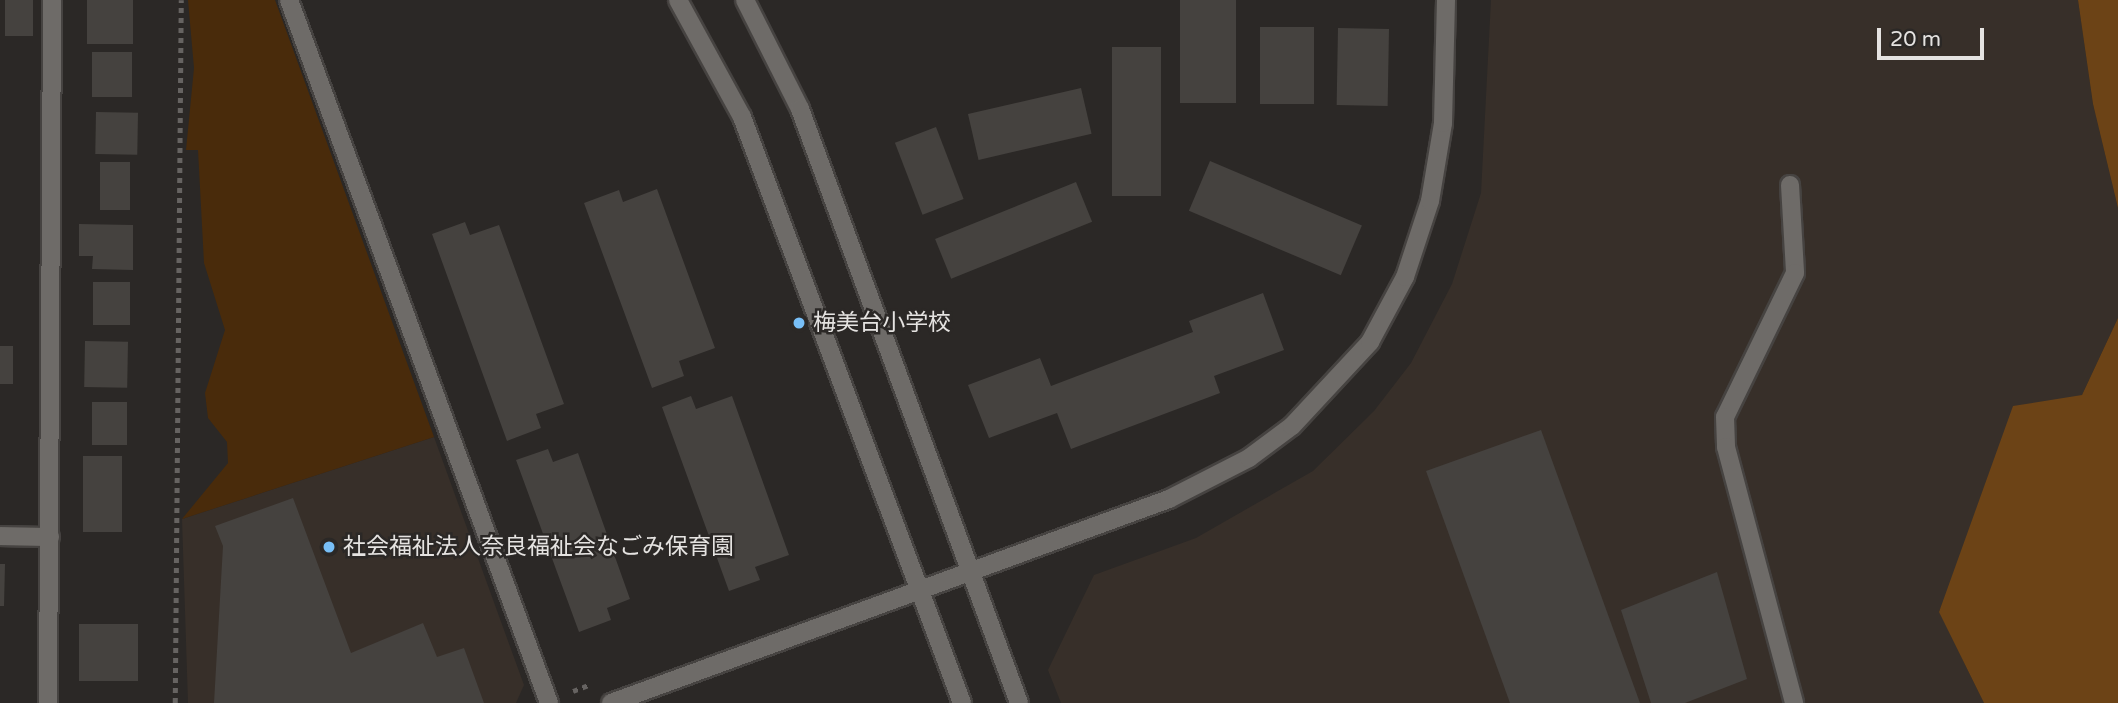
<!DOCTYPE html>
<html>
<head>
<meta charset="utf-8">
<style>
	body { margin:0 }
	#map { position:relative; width:2118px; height:703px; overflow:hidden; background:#2b2826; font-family:"Varela Round","Noto Sans JP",sans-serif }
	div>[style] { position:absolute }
	.built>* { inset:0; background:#372f29 }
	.green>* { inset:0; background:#492b0b }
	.forest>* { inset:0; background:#6c4316 }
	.building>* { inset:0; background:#45423f; transform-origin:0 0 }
	.path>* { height:4.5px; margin-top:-2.25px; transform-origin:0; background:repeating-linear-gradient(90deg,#666361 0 5px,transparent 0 10px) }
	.roads { filter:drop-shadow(2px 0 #464341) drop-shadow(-2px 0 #464341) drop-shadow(0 2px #464341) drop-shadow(0 -2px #464341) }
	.minor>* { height:18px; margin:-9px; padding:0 9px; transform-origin:9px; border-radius:9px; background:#6e6b68 }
	.dots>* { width:19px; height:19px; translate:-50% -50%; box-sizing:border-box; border:4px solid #2b2826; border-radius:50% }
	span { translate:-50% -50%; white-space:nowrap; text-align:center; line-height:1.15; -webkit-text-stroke:5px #2b2826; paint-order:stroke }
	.poi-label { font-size:23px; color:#e5e3e1 }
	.left { translate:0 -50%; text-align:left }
	.scale { position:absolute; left:1877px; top:28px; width:107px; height:32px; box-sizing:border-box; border:4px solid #e5e3e1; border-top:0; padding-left:9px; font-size:21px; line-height:24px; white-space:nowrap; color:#e5e3e1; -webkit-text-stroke:5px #2b2826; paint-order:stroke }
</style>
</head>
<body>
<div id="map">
	<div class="built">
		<i style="clip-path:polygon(1491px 0,2078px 0,2093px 104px,2118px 208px,2118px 318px,2082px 395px,1939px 611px,1984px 703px,1061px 703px,1048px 670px,1094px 575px,1196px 538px,1313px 471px,1374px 411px,1411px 363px,1452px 284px,1481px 193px)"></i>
		<i style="clip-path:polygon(434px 437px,524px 685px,516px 703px,188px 703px,182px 519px)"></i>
	</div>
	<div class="green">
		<i style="clip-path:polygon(188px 0,275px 0,434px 437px,182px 519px,228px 463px,227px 442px,208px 418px,205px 393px,225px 330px,204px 263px,198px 150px,186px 150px,194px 68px)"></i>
	</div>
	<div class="forest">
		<i style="clip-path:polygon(2078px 0,2118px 0,2118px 208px,2093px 104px)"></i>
		<i style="clip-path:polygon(2118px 318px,2118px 703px,1984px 703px,1939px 612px,2013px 406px,2082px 395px)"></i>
	</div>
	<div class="building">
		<i style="left:5px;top:0;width:28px;height:36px"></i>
		<i style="left:87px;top:0;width:46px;height:44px"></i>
		<i style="left:1180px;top:0;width:56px;height:103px"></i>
		<i style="left:1260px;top:27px;width:54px;height:77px"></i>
		<i style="left:1338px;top:28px;width:51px;height:77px;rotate:1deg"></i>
		<i style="left:1112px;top:47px;width:49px;height:149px"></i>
		<i style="left:92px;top:52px;width:40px;height:45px"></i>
		<i style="left:1081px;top:88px;width:47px;height:116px;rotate:77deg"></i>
		<i style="left:96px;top:112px;width:42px;height:42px;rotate:1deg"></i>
		<i style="left:936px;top:127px;width:77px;height:44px;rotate:69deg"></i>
		<i style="left:1210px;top:161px;width:165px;height:54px;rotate:23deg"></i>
		<i style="left:100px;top:162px;width:30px;height:48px"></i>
		<i style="left:1076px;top:182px;width:43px;height:152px;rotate:68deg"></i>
		<i style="clip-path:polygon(657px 189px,715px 348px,679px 361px,684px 376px,652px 388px,584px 203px,619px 190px,623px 202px)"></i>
		<i style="clip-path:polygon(465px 222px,470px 235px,499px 225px,564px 404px,536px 414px,541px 428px,507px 441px,432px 234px)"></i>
		<i style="clip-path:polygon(79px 224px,133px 225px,133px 270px,92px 269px,93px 256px,79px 256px)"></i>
		<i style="left:93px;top:282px;width:37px;height:43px"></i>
		<i style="clip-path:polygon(1263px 293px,1284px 350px,1214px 376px,1220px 393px,1071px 449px,1057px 413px,989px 438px,968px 385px,1040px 358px,1051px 386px,1193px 332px,1189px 321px)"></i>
		<i style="left:85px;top:341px;width:43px;height:46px;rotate:1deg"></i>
		<i style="left:0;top:346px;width:13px;height:38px"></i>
		<i style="clip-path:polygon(691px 396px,696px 409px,732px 396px,789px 555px,755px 567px,760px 580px,729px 591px,662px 407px)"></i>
		<i style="left:92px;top:402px;width:35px;height:43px"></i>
		<i style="clip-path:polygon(1541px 430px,1640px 703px,1510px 703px,1426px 471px)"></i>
		<i style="clip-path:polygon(548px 449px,553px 462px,578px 453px,630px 599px,607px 608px,611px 620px,579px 632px,516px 460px)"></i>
		<i style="left:83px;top:456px;width:39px;height:76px"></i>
		<i style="clip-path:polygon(293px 498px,351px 653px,423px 623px,437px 657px,464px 648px,484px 703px,214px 703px,223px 546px,215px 526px)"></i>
		<i style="clip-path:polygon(0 564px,5px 564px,4px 606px,0 606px)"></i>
		<i style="clip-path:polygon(1717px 572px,1747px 679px,1685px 703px,1651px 703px,1621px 610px)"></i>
		<i style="left:79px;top:624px;width:59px;height:57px"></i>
	</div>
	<div class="path">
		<i style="left:573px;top:691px;width:19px;rotate:-21deg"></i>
		<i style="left:175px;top:703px;width:703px;rotate:-89.51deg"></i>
	</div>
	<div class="roads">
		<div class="minor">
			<i style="left:289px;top:0;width:750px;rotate:69.7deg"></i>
			<i style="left:678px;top:0;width:133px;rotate:61.3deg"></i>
			<i style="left:742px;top:117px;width:626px;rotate:69.42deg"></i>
			<i style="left:745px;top:0;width:122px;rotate:63.2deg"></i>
			<i style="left:800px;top:109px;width:633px;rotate:69.76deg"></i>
			<i style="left:1790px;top:185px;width:88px;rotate:86.7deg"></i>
			<i style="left:1795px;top:273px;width:160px;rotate:115.9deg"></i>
			<i style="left:1725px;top:417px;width:30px;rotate:88deg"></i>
			<i style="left:1726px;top:447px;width:265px;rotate:75.1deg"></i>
			<i style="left:0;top:536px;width:50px;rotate:1.1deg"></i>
			<i style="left:48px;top:703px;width:703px;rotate:-89.67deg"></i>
			<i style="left:611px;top:703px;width:594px;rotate:-20.08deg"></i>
			<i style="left:1169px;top:499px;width:90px;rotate:-27.1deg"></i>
			<i style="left:1249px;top:458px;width:54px;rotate:-36.7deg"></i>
			<i style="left:1292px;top:426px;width:115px;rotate:-47.1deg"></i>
			<i style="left:1370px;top:342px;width:74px;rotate:-61.7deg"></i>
			<i style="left:1405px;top:277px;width:80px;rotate:-71.8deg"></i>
			<i style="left:1430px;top:201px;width:79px;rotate:-80.5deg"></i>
			<i style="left:1443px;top:123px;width:123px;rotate:-88.6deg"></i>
		</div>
	</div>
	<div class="dots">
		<i style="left:799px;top:323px;background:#78bff7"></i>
		<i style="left:329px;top:547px;background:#78bff7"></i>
	</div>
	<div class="poi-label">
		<span class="left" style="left:813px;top:323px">梅美台小学校</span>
		<span class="left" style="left:343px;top:547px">社会福祉法人奈良福祉会なごみ保育園</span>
	</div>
	<div class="scale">20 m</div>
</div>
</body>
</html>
